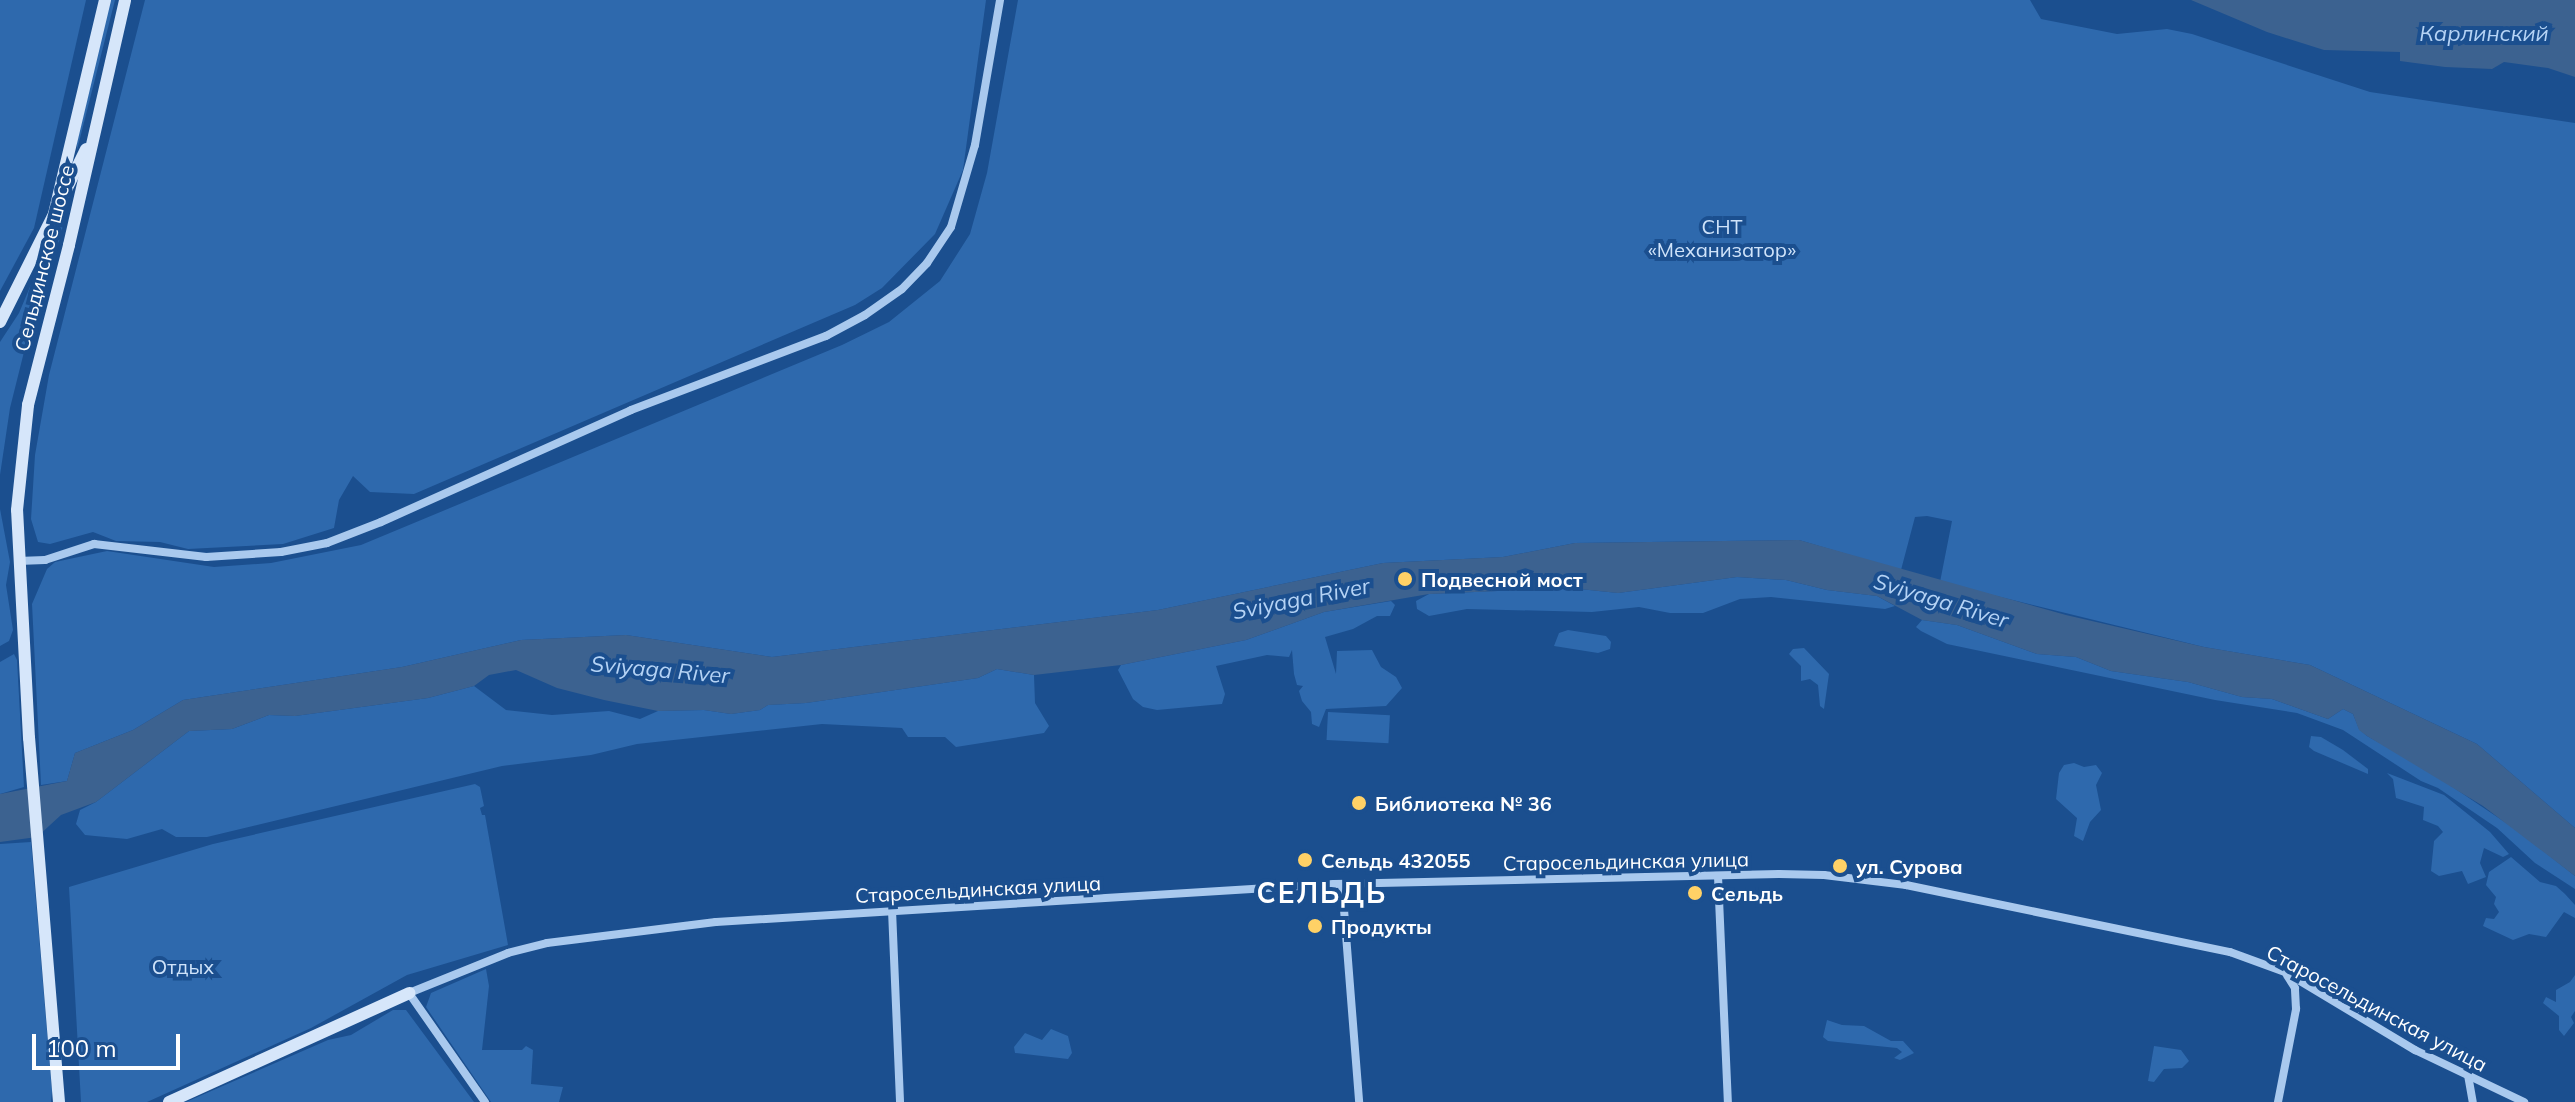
<!DOCTYPE html>
<html>
<head>
<meta charset="utf-8">
<style>
	body { margin:0 }
	#map { position:relative; width:2575px; height:1102px; overflow:hidden; background:#1b4f8f; font-family:Mulish,sans-serif }
	div>[style] { position:absolute }
	.green>* { inset:0; background:#2e69ad; transform-origin:0 0 }
	.water>* { inset:0; background:#3c6290 }
	.street>* { height:8px; margin:-4px; padding:0 4px; transform-origin:4px; border-radius:4px; background:#a9c9ee }
	.secondary>* { height:12px; margin:-6px; padding:0 6px; transform-origin:6px; border-radius:6px; background:#d6e6fa }
	.dots>* { width:22px; height:22px; translate:-50% -50%; box-sizing:border-box; border:4px solid #1b4f8f; border-radius:50% }
	span { translate:-50% -50%; white-space:nowrap; text-align:center; line-height:1.15; -webkit-text-stroke:8px #1b4f8f; paint-order:stroke }
	.park-label { font-size:20px; color:#cfe3fa }
	.street-label { font-size:20px; color:#fff }
	.poi-label { font-size:20px; color:#fff; font-weight:700 }
	.left { translate:0 -50%; text-align:left }
	.water-label { font-size:22px; color:#b5d3f5; font-style:italic }
	.district-label { font-size:28px; color:#fff; font-weight:700; letter-spacing:2px }
	.scale { position:absolute; left:32px; top:1034px; width:148px; height:36px; box-sizing:border-box; border:4px solid #fff; border-top:0; padding-left:10px; font-size:24px; line-height:28px; white-space:nowrap; color:#fff; -webkit-text-stroke:6px #1b4f8f; paint-order:stroke }
</style>
</head>
<body>
<div id="map">
	<div class="green">
		<i style="clip-path:polygon(0 0,86px 0,34px 228px,0 291px)"></i>
		<i style="clip-path:polygon(110px 0,115px 0,77px 150px,77px 142px)"></i>
		<i style="clip-path:polygon(145px 0,986px 0,963px 170px,935px 234px,882px 288px,855px 305px,414px 494px,370px 492px,353px 476px,339px 500px,334px 528px,283px 544px,188px 549px,160px 542px,116px 541px,93px 532px,50px 544px,38px 542px,31px 519px,35px 455px,49px 375px)"></i>
		<i style="clip-path:polygon(1018px 0,2030px 0,2041px 19px,2117px 34px,2167px 29px,2192px 34px,2370px 92px,2575px 123px,2575px 828px,2477px 744px,2310px 665px,2204px 647px,1940px 582px,1952px 521px,1927px 516px,1915px 517px,1901px 570px,1799px 540px,1575px 543px,1503px 557px,1383px 563px,1158px 610px,772px 657px,626px 635px,521px 640px,402px 667px,183px 700px,133px 730px,75px 753px,67px 781px,41px 785px,32px 604px,47px 569px,55px 562px,107px 551px,214px 567px,271px 563px,361px 545px,842px 345px,889px 322px,940px 281px,970px 234px,987px 173px)"></i>
		<i style="clip-path:polygon(64px 206px,66px 213px,45px 298px,38px 296px,10px 408px,0 475px,0 342px,19px 313px)"></i>
		<i style="clip-path:polygon(0 509px,10px 562px,6px 585px,13px 630px,9px 641px,0 646px)"></i>
		<i style="clip-path:polygon(1737px 577px,1786px 580px,1827px 590px,1877px 596px,1895px 606px,1885px 609px,1771px 597px,1740px 599px,1703px 613px,1670px 613px,1639px 607px,1592px 612px,1467px 609px,1429px 616px,1417px 609px,1416px 601px,1429px 594px,1570px 588px,1618px 593px)"></i>
		<i style="clip-path:polygon(1391px 601px,1395px 605px,1390px 616px,1377px 616px,1353px 629px,1325px 637px,1336px 674px,1337px 651px,1372px 650px,1381px 667px,1396px 677px,1402px 688px,1386px 706px,1326px 709px,1319px 727px,1312px 724px,1311px 712px,1302px 701px,1299px 691px,1303px 686px,1297px 685px,1294px 674px,1292px 650px,1289px 657px,1267px 655px,1216px 666px,1225px 694px,1222px 704px,1157px 710px,1143px 707px,1133px 699px,1118px 670px,1121px 665px,1246px 640px,1324px 612px)"></i>
		<i style="clip-path:polygon(1922px 620px,1957px 625px,2037px 654px,2076px 657px,2111px 671px,2188px 682px,2242px 697px,2272px 699px,2328px 719px,2343px 709px,2353px 714px,2359px 729px,2367px 736px,2420px 765px,2515px 829px,2575px 876px,2575px 889px,2535px 863px,2497px 828px,2438px 788px,2421px 781px,2343px 730px,2297px 713px,2215px 700px,1947px 644px,1921px 631px,1916px 627px)"></i>
		<i style="clip-path:polygon(1568px 630px,1606px 636px,1611px 642px,1610px 649px,1598px 653px,1554px 646px,1559px 633px)"></i>
		<i style="clip-path:polygon(1804px 648px,1829px 674px,1824px 709px,1820px 706px,1818px 685px,1810px 679px,1801px 681px,1801px 666px,1789px 654px,1793px 649px)"></i>
		<i style="clip-path:polygon(14px 654px,17px 660px,24px 787px,0 794px,0 662px)"></i>
		<i style="clip-path:polygon(997px 669px,1034px 675px,1035px 703px,1049px 726px,1044px 733px,956px 747px,945px 737px,908px 737px,902px 728px,822px 724px,637px 744px,591px 755px,502px 766px,207px 837px,176px 837px,162px 829px,127px 839px,95px 836px,85px 835px,76px 824px,80px 810px,96px 802px,189px 731px,232px 729px,269px 715px,295px 716px,428px 698px,474px 686px,506px 710px,552px 715px,609px 711px,640px 719px,658px 711px,704px 710px,731px 714px,760px 710px,768px 705px,806px 703px,978px 678px)"></i>
		<i style="left:1328px;top:712px;width:62px;height:28px;rotate:3deg"></i>
		<i style="clip-path:polygon(2311px 736px,2321px 737px,2343px 750px,2368px 769px,2368px 774px,2314px 751px,2309px 747px)"></i>
		<i style="clip-path:polygon(2074px 763px,2084px 767px,2096px 765px,2102px 773px,2096px 785px,2101px 810px,2090px 822px,2083px 841px,2074px 836px,2077px 818px,2056px 799px,2059px 773px,2064px 765px)"></i>
		<i style="clip-path:polygon(2387px 773px,2444px 795px,2490px 832px,2509px 854px,2503px 857px,2484px 848px,2480px 863px,2486px 877px,2468px 884px,2462px 871px,2439px 876px,2431px 871px,2434px 841px,2443px 832px,2438px 826px,2423px 820px,2424px 807px,2396px 798px,2393px 779px)"></i>
		<i style="clip-path:polygon(475px 784px,480px 787px,484px 806px,480px 808px,482px 815px,485px 815px,508px 945px,407px 975px,311px 1028px,147px 1102px,81px 1102px,69px 887px,213px 844px)"></i>
		<i style="clip-path:polygon(31px 842px,52px 1091px,51px 1102px,0 1102px,0 844px)"></i>
		<i style="clip-path:polygon(2511px 857px,2540px 882px,2556px 886px,2565px 894px,2575px 905px,2575px 918px,2564px 912px,2546px 937px,2529px 934px,2513px 940px,2483px 926px,2486px 918px,2494px 919px,2499px 912px,2494px 904px,2496px 897px,2486px 885px,2489px 872px)"></i>
		<i style="clip-path:polygon(486px 969px,489px 986px,482px 1050px,522px 1050px,526px 1046px,533px 1050px,531px 1084px,563px 1087px,559px 1102px,491px 1102px,426px 1007px,431px 993px)"></i>
		<i style="clip-path:polygon(2575px 975px,2575px 1011px,2571px 1017px,2574px 1023px,2564px 1036px,2559px 1030px,2559px 1016px,2543px 1003px,2546px 997px,2556px 1002px,2556px 990px,2570px 982px)"></i>
		<i style="clip-path:polygon(393px 1010px,406px 1010px,474px 1102px,186px 1102px,328px 1040px,351px 1035px)"></i>
		<i style="clip-path:polygon(1827px 1020px,1842px 1025px,1864px 1026px,1891px 1041px,1903px 1041px,1914px 1053px,1900px 1060px,1894px 1058px,1902px 1052px,1897px 1048px,1828px 1041px,1823px 1037px)"></i>
		<i style="clip-path:polygon(1051px 1029px,1068px 1036px,1072px 1053px,1068px 1059px,1015px 1053px,1014px 1047px,1025px 1033px,1042px 1040px)"></i>
		<i style="clip-path:polygon(2154px 1046px,2181px 1050px,2189px 1061px,2182px 1068px,2164px 1069px,2154px 1082px,2148px 1081px)"></i>
	</div>
	<div class="water">
		<i style="clip-path:polygon(2191px 0,2575px 0,2575px 77px,2548px 68px,2504px 62px,2492px 69px,2445px 67px,2400px 61px,2400px 52px,2324px 50px,2267px 32px)"></i>
		<i style="clip-path:polygon(1799px 540px,2066px 615px,2204px 647px,2310px 665px,2477px 744px,2575px 828px,2575px 876px,2483px 806px,2367px 736px,2359px 730px,2353px 714px,2343px 709px,2328px 719px,2272px 699px,2242px 697px,2188px 682px,2111px 671px,2076px 657px,2037px 654px,1957px 625px,1922px 620px,1877px 596px,1827px 590px,1786px 580px,1737px 577px,1618px 593px,1570px 588px,1429px 594px,1324px 612px,1246px 640px,1121px 665px,1034px 675px,997px 669px,978px 678px,806px 703px,768px 705px,760px 710px,731px 714px,704px 710px,658px 711px,604px 700px,557px 688px,516px 670px,489px 675px,474px 686px,428px 698px,295px 716px,269px 715px,232px 729px,189px 731px,96px 802px,61px 815px,37px 837px,0 842px,0 794px,67px 781px,75px 753px,133px 730px,183px 700px,402px 667px,521px 640px,626px 635px,772px 657px,1158px 610px,1383px 563px,1503px 557px,1575px 543px)"></i>
	</div>
	<div class="street">
		<i style="left:18px;top:561px;width:27px;rotate:-2deg"></i>
		<i style="left:45px;top:560px;width:52px;rotate:-18.1deg"></i>
		<i style="left:94px;top:544px;width:113px;rotate:6.6deg"></i>
		<i style="left:206px;top:557px;width:75px;rotate:-3.8deg"></i>
		<i style="left:281px;top:552px;width:47px;rotate:-11.1deg"></i>
		<i style="left:327px;top:543px;width:58px;rotate:-21.3deg"></i>
		<i style="left:381px;top:522px;width:274px;rotate:-24.1deg"></i>
		<i style="left:631px;top:410px;width:209px;rotate:-20.8deg"></i>
		<i style="left:826px;top:336px;width:44px;rotate:-28.3deg"></i>
		<i style="left:865px;top:315px;width:45px;rotate:-35.1deg"></i>
		<i style="left:902px;top:289px;width:36px;rotate:-46deg"></i>
		<i style="left:927px;top:263px;width:43px;rotate:-56.3deg"></i>
		<i style="left:951px;top:227px;width:85px;rotate:-73.7deg"></i>
		<i style="left:975px;top:145px;width:147px;rotate:-80.2deg"></i>
		<i style="left:1718px;top:876px;width:226px;rotate:87.5deg"></i>
		<i style="left:1342px;top:884px;width:219px;rotate:85.5deg"></i>
		<i style="left:892px;top:910px;width:192px;rotate:87.6deg"></i>
		<i style="left:2468px;top:1075px;width:27px;rotate:80deg"></i>
		<i style="left:485px;top:1102px;width:133px;rotate:-124.9deg"></i>
		<i style="left:409px;top:993px;width:107px;rotate:-22deg"></i>
		<i style="left:508px;top:953px;width:40px;rotate:-14.4deg"></i>
		<i style="left:547px;top:943px;width:170px;rotate:-7.1deg"></i>
		<i style="left:716px;top:922px;width:619px;rotate:-3.52deg"></i>
		<i style="left:1334px;top:884px;width:445px;rotate:-1.3deg"></i>
		<i style="left:1779px;top:874px;width:45px;rotate:1.3deg"></i>
		<i style="left:1824px;top:875px;width:83px;rotate:7deg"></i>
		<i style="left:1906px;top:885px;width:331px;rotate:11.7deg"></i>
		<i style="left:2230px;top:952px;width:59px;rotate:20deg"></i>
		<i style="left:2285px;top:972px;width:152px;rotate:31deg"></i>
		<i style="left:2415px;top:1050px;width:121px;rotate:25.5deg"></i>
		<i style="left:2278px;top:1102px;width:95px;rotate:-79deg"></i>
		<i style="left:2296px;top:1009px;width:21px;rotate:-93deg"></i>
		<i style="left:2295px;top:988px;width:15px;rotate:-122deg"></i>
	</div>
	<div class="secondary">
		<i style="left:64px;top:194px;width:50px;rotate:-63.9deg"></i>
		<i style="left:0;top:322px;width:121px;rotate:-63.4deg"></i>
		<i style="left:54px;top:214px;width:220px;rotate:-76.6deg"></i>
		<i style="left:59px;top:1102px;width:365px;rotate:-94.7deg"></i>
		<i style="left:29px;top:738px;width:228px;rotate:-93deg"></i>
		<i style="left:17px;top:510px;width:106px;rotate:-84deg"></i>
		<i style="left:28px;top:405px;width:165px;rotate:-75.6deg"></i>
		<i style="left:69px;top:245px;width:251px;rotate:-77.1deg"></i>
		<i style="left:169px;top:1102px;width:264px;rotate:-24.4deg"></i>
	</div>
	<div class="dots">
		<i style="left:1405px;top:579px;background:#ffd166"></i>
		<i style="left:1359px;top:803px;background:#ffd166"></i>
		<i style="left:1305px;top:860px;background:#ffd166"></i>
		<i style="left:1840px;top:866px;background:#ffd166"></i>
		<i style="left:1695px;top:893px;background:#ffd166"></i>
		<i style="left:1315px;top:926px;background:#ffd166"></i>
	</div>
	<div class="park-label">
		<span style="left:1722px;top:238px">СНТ<br>«Механизатор»</span>
		<span style="left:183px;top:966px">Отдых</span>
	</div>
	<div class="street-label">
		<span style="left:44px;top:258px;rotate:-76deg">Сельдинское шоссе</span>
		<span style="left:1626px;top:861px;rotate:-1deg">Старосельдинская улица</span>
		<span style="left:978px;top:889px;rotate:-3deg">Старосельдинская улица</span>
		<span style="left:2377px;top:1008px;rotate:28deg">Старосельдинская улица</span>
	</div>
	<div class="poi-label">
		<span class="left" style="left:1421px;top:579px">Подвесной мост</span>
		<span class="left" style="left:1375px;top:803px">Библиотека № 36</span>
		<span class="left" style="left:1321px;top:860px">Сельдь 432055</span>
		<span class="left" style="left:1856px;top:866px">ул. Сурова</span>
		<span class="left" style="left:1711px;top:893px">Сельдь</span>
		<span class="left" style="left:1331px;top:926px">Продукты</span>
	</div>
	<div class="water-label">
		<span style="left:2484px;top:34px">Карлинский</span>
		<span style="left:1301px;top:599px;rotate:-11deg">Sviyaga River</span>
		<span style="left:1941px;top:601px;rotate:17deg">Sviyaga River</span>
		<span style="left:660px;top:670px;rotate:5deg">Sviyaga River</span>
	</div>
	<div class="district-label">
		<span style="left:1322px;top:893px">СЕЛЬДЬ</span>
	</div>
	<div class="scale">100 m</div>
</div>
</body>
</html>
